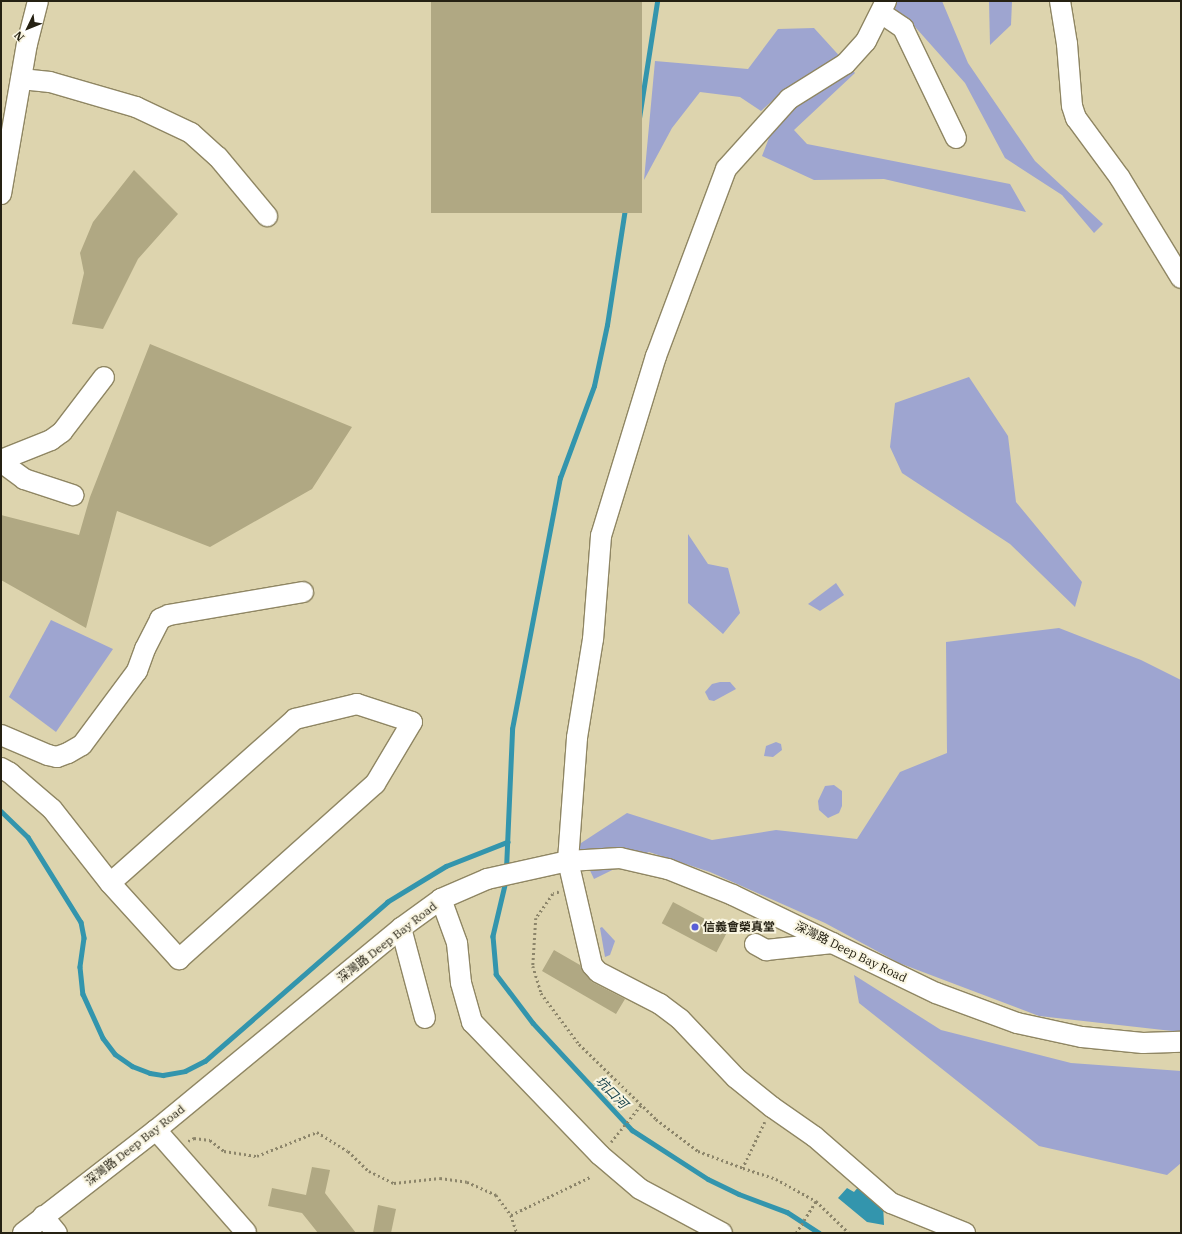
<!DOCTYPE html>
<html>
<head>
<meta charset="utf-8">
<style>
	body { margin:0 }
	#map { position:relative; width:1182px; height:1234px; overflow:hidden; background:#ddd4ae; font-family:"IBM Plex Serif","Noto Sans SC",serif }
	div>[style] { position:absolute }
	.green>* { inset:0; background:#9ea5d0 }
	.water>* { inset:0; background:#3395ad }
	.stream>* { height:4.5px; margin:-2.25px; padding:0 2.25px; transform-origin:2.25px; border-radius:2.25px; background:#3395ad }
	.building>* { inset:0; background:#b0a883; transform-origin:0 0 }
	.path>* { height:2.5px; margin-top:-1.25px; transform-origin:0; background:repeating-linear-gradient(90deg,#8c856a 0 2px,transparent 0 5px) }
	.roads { filter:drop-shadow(1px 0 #8f8663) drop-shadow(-1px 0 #8f8663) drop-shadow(0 1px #8f8663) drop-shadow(0 -1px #8f8663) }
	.minor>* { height:20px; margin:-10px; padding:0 10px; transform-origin:10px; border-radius:10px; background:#fff }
	.dots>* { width:11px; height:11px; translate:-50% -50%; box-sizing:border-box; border:2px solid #f9f5e1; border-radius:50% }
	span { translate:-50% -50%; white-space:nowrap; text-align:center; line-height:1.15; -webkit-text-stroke:4px #f9f5e1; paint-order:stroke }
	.poi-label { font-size:12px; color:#252113; font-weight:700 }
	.left { translate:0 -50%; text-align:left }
	.street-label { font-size:12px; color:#252113 }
	.water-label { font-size:13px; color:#113d47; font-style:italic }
	.frame { position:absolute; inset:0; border:2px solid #252113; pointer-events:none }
	.north { position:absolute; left:8px; top:8px; width:40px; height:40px; -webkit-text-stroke:3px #f9f5e1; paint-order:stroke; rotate:227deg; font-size:11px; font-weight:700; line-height:16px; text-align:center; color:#252113 }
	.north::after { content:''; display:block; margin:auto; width:14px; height:18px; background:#252113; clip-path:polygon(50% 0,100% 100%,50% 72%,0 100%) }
</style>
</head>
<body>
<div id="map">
	<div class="green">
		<i style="clip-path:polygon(876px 1px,942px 1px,968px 63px,1035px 161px,1103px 224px,1094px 233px,1062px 195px,1005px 158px,965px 83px,908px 19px)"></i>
		<i style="clip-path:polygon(989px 1px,1012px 1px,1011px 25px,990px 45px)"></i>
		<i style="clip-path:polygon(814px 28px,855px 73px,794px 130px,807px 144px,1010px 184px,1026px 212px,884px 179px,814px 180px,762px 156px,789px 86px,761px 111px,740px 97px,700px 92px,672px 128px,644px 180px,655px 61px,748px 69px,778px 29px)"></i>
		<i style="clip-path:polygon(969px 377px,1008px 436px,1016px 502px,1082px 582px,1075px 607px,1010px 544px,902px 473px,890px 447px,895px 403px)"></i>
		<i style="clip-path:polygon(688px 534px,708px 564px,728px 568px,740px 613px,723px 634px,688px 603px)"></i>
		<i style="clip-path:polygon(836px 583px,844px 595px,820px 611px,808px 604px)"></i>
		<i style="clip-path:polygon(51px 620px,113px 649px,56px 732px,9px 697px)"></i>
		<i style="clip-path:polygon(1059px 628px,1141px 660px,1181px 680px,1181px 1032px,1039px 1016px,899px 963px,825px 923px,710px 872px,649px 852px,594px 879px,578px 845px,627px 813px,712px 840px,776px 830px,857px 839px,900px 772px,947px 753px,946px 642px)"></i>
		<i style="clip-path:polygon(720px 682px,730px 682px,736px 689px,714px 701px,709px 700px,705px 692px,712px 684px)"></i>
		<i style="clip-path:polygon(776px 742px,781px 744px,782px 750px,773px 757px,764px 756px,766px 746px)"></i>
		<i style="clip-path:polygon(834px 785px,842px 791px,842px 806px,839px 813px,828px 818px,819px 810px,818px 801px,825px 786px)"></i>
		<i style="clip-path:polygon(602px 927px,615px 941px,610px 955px,605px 957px,600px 928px)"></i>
		<i style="clip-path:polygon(854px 975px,941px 1030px,1071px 1063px,1181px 1071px,1181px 1163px,1167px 1175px,1039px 1146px,859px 1003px)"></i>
	</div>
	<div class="water">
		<i style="clip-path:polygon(860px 1185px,883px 1203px,884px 1225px,867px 1222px,838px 1198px,847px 1188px,854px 1192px)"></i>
	</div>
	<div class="stream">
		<i style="left:1px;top:811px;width:37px;rotate:44deg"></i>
		<i style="left:28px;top:837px;width:100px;rotate:58.1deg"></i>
		<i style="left:81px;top:922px;width:16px;rotate:79deg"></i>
		<i style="left:84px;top:938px;width:29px;rotate:98deg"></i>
		<i style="left:80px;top:967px;width:27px;rotate:84deg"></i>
		<i style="left:83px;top:994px;width:48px;rotate:65.6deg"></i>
		<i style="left:103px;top:1038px;width:20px;rotate:53deg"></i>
		<i style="left:115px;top:1054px;width:21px;rotate:35deg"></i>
		<i style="left:132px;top:1066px;width:19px;rotate:21deg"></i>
		<i style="left:150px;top:1073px;width:13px;rotate:9deg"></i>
		<i style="left:163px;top:1075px;width:22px;rotate:-10deg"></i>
		<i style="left:185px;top:1071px;width:22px;rotate:-27deg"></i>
		<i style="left:205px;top:1061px;width:242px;rotate:-41.1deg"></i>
		<i style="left:387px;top:902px;width:69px;rotate:-31.4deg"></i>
		<i style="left:446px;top:866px;width:66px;rotate:-21.5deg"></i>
		<i style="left:506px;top:869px;width:140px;rotate:-87.5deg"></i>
		<i style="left:512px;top:729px;width:256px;rotate:-79.2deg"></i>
		<i style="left:560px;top:478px;width:98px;rotate:-69.7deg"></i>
		<i style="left:594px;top:386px;width:62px;rotate:-78deg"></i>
		<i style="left:607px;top:325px;width:328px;rotate:-81.2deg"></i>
		<i style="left:506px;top:881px;width:57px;rotate:103.3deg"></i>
		<i style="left:493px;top:936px;width:38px;rotate:85deg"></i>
		<i style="left:496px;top:974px;width:61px;rotate:52.9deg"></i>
		<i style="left:533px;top:1023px;width:146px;rotate:47.2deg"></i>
		<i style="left:632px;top:1130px;width:90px;rotate:32.8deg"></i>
		<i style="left:708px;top:1179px;width:34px;rotate:26deg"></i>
		<i style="left:739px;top:1194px;width:51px;rotate:20.6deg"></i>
		<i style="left:787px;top:1212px;width:38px;rotate:33deg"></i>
	</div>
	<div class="building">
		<i style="left:431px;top:1px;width:211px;height:212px"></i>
		<i style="clip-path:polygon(134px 170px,178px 214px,138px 259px,103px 329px,72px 324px,84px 273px,80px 253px,93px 222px)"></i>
		<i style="clip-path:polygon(150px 344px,352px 427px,312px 489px,210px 547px,117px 511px,86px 628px,1px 580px,1px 515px,79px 535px,90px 497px)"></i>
		<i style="left:673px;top:902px;width:62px;height:24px;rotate:28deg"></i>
		<i style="clip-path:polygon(554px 950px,580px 965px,592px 982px,625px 999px,616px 1014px,542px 971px)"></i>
		<i style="clip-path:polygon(312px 1167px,330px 1170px,325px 1193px,356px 1233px,318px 1233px,302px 1213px,268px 1206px,272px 1188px,306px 1195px)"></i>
		<i style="clip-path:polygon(378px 1205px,396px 1209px,391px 1233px,373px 1233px)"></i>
	</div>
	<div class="path">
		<i style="left:559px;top:892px;width:6px;rotate:162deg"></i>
		<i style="left:553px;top:894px;width:29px;rotate:125deg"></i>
		<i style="left:536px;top:918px;width:48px;rotate:93.6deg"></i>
		<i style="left:533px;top:966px;width:28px;rotate:73deg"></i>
		<i style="left:541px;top:993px;width:64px;rotate:53.3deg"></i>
		<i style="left:579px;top:1044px;width:107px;rotate:44.2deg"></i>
		<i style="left:656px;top:1119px;width:53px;rotate:37.3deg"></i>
		<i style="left:698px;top:1151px;width:48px;rotate:20.7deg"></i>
		<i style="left:765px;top:1122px;width:51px;rotate:115.6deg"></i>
		<i style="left:743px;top:1168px;width:35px;rotate:18deg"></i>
		<i style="left:776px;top:1179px;width:46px;rotate:28.8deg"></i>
		<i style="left:816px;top:1201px;width:46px;rotate:44.1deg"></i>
		<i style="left:188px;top:1141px;width:7px;rotate:-27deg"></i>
		<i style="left:194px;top:1138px;width:16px;rotate:7deg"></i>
		<i style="left:210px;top:1140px;width:18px;rotate:38deg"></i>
		<i style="left:224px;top:1151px;width:33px;rotate:9deg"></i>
		<i style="left:257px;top:1156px;width:65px;rotate:-21.8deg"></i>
		<i style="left:317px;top:1132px;width:36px;rotate:32deg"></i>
		<i style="left:348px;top:1151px;width:29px;rotate:44deg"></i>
		<i style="left:369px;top:1171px;width:28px;rotate:26deg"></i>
		<i style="left:394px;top:1183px;width:46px;rotate:-6.2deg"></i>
		<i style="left:440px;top:1178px;width:27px;rotate:8deg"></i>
		<i style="left:467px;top:1182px;width:32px;rotate:24deg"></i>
		<i style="left:496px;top:1195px;width:25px;rotate:53deg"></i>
		<i style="left:511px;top:1215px;width:19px;rotate:72deg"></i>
		<i style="left:611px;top:1142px;width:48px;rotate:-51deg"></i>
		<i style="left:511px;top:1215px;width:88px;rotate:-25.7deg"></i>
		<i style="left:796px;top:1233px;width:38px;rotate:-58deg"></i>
	</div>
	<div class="roads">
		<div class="minor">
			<i style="left:886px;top:1px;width:45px;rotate:116.6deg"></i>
			<i style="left:866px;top:41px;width:31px;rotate:132deg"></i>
			<i style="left:845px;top:64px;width:66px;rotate:148deg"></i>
			<i style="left:789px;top:99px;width:94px;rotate:132deg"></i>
			<i style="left:726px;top:169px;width:200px;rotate:110.5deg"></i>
			<i style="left:656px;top:356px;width:188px;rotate:107deg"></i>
			<i style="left:601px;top:536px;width:103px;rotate:94.4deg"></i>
			<i style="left:593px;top:639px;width:100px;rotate:99.2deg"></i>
			<i style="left:577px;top:738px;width:123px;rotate:94.2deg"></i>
			<i style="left:568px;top:861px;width:107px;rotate:77deg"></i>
			<i style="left:592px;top:965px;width:9px;rotate:49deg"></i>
			<i style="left:598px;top:972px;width:70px;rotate:27.3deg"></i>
			<i style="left:660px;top:1004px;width:25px;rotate:37deg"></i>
			<i style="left:680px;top:1019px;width:81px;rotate:46.5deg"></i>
			<i style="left:736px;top:1078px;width:46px;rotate:38.9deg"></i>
			<i style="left:772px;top:1107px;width:52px;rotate:34.9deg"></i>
			<i style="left:815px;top:1137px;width:101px;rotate:41deg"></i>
			<i style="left:891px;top:1203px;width:80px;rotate:22.1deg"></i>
			<i style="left:1060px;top:1px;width:44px;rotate:80.8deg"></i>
			<i style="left:1067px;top:44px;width:62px;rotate:85.4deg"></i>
			<i style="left:1072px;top:106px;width:13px;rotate:72deg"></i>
			<i style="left:1076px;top:118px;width:74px;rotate:53.7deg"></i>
			<i style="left:1120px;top:178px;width:117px;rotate:58.6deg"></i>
			<i style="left:881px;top:13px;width:27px;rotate:34deg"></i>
			<i style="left:903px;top:28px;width:122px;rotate:64.3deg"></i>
			<i style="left:21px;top:79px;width:29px;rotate:6deg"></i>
			<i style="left:50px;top:82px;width:90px;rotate:16.2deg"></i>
			<i style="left:136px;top:107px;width:61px;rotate:25.3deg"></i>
			<i style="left:191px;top:133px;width:36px;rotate:42deg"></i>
			<i style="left:218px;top:157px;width:77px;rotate:50.3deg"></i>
			<i style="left:1px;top:194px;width:152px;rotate:-80.2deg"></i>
			<i style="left:27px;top:44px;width:44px;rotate:-75.7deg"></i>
			<i style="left:1px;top:460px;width:54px;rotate:-21.8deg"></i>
			<i style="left:51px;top:440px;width:14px;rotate:-36deg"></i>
			<i style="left:62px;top:432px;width:69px;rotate:-52.6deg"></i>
			<i style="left:1px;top:462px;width:29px;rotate:36deg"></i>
			<i style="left:24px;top:479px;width:52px;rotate:18.1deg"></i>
			<i style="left:1px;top:735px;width:51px;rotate:23.1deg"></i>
			<i style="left:48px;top:755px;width:9px;rotate:13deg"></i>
			<i style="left:57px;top:757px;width:12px;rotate:-20deg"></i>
			<i style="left:68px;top:753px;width:16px;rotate:-30deg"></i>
			<i style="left:82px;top:745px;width:92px;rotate:-53.4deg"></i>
			<i style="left:137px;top:671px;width:23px;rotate:-70deg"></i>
			<i style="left:145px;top:649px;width:34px;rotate:-63deg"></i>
			<i style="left:160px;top:619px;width:10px;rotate:-24deg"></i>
			<i style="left:169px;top:615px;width:136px;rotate:-9.7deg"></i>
			<i style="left:1px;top:768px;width:10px;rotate:29deg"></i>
			<i style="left:10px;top:773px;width:55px;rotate:40.6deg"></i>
			<i style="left:52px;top:809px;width:94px;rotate:51.9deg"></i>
			<i style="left:110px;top:883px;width:103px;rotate:47.8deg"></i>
			<i style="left:179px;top:959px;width:263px;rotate:-41.8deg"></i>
			<i style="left:375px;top:784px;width:72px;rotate:-59.2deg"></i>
			<i style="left:412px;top:722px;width:58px;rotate:-161.9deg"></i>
			<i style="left:357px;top:704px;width:64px;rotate:166.4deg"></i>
			<i style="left:295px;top:719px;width:247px;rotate:138.4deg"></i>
			<i style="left:441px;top:899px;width:47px;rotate:70deg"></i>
			<i style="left:457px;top:943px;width:40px;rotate:84.3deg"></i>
			<i style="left:461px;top:983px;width:41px;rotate:74.2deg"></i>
			<i style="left:472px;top:1022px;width:185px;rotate:46.1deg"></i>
			<i style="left:600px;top:1155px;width:52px;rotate:40.4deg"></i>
			<i style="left:640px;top:1189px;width:93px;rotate:28.2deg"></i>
			<i style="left:401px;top:928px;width:93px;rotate:75.1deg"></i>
			<i style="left:755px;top:944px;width:13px;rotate:29deg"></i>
			<i style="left:766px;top:950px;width:67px;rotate:-6deg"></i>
			<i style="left:156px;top:1130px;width:136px;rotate:48.6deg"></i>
			<i style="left:43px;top:1216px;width:22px;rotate:51deg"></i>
			<i style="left:23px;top:1233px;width:168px;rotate:-37.8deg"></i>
			<i style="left:156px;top:1130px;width:318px;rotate:-39.5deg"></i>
			<i style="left:401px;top:928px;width:49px;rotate:-35.9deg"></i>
			<i style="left:441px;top:899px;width:50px;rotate:-23.5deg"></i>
			<i style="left:487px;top:879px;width:83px;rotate:-12.5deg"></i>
			<i style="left:568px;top:861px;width:52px;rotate:-3.3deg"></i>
			<i style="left:620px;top:858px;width:49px;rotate:12.9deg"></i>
			<i style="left:668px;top:869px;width:70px;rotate:21.8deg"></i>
			<i style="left:733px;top:895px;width:225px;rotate:25.8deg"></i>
			<i style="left:936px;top:993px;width:86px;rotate:20.3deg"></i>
			<i style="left:1017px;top:1023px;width:66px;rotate:12.2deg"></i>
			<i style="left:1082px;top:1037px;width:61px;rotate:5.6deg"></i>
			<i style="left:1143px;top:1043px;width:38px;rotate:-2deg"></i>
		</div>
	</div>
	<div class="dots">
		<i style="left:695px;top:927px;background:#5a5fd7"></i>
	</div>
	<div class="poi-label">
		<span class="left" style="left:703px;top:927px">信義會榮真堂</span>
	</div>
	<div class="street-label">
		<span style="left:387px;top:942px;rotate:-38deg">深灣路 Deep Bay Road</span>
		<span style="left:851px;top:952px;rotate:26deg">深灣路 Deep Bay Road</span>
		<span style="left:135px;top:1145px;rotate:-38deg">深灣路 Deep Bay Road</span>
	</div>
	<div class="water-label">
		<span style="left:611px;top:1093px;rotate:46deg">坑口河</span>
	</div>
	<div class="frame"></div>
	<div class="north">N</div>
</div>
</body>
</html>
